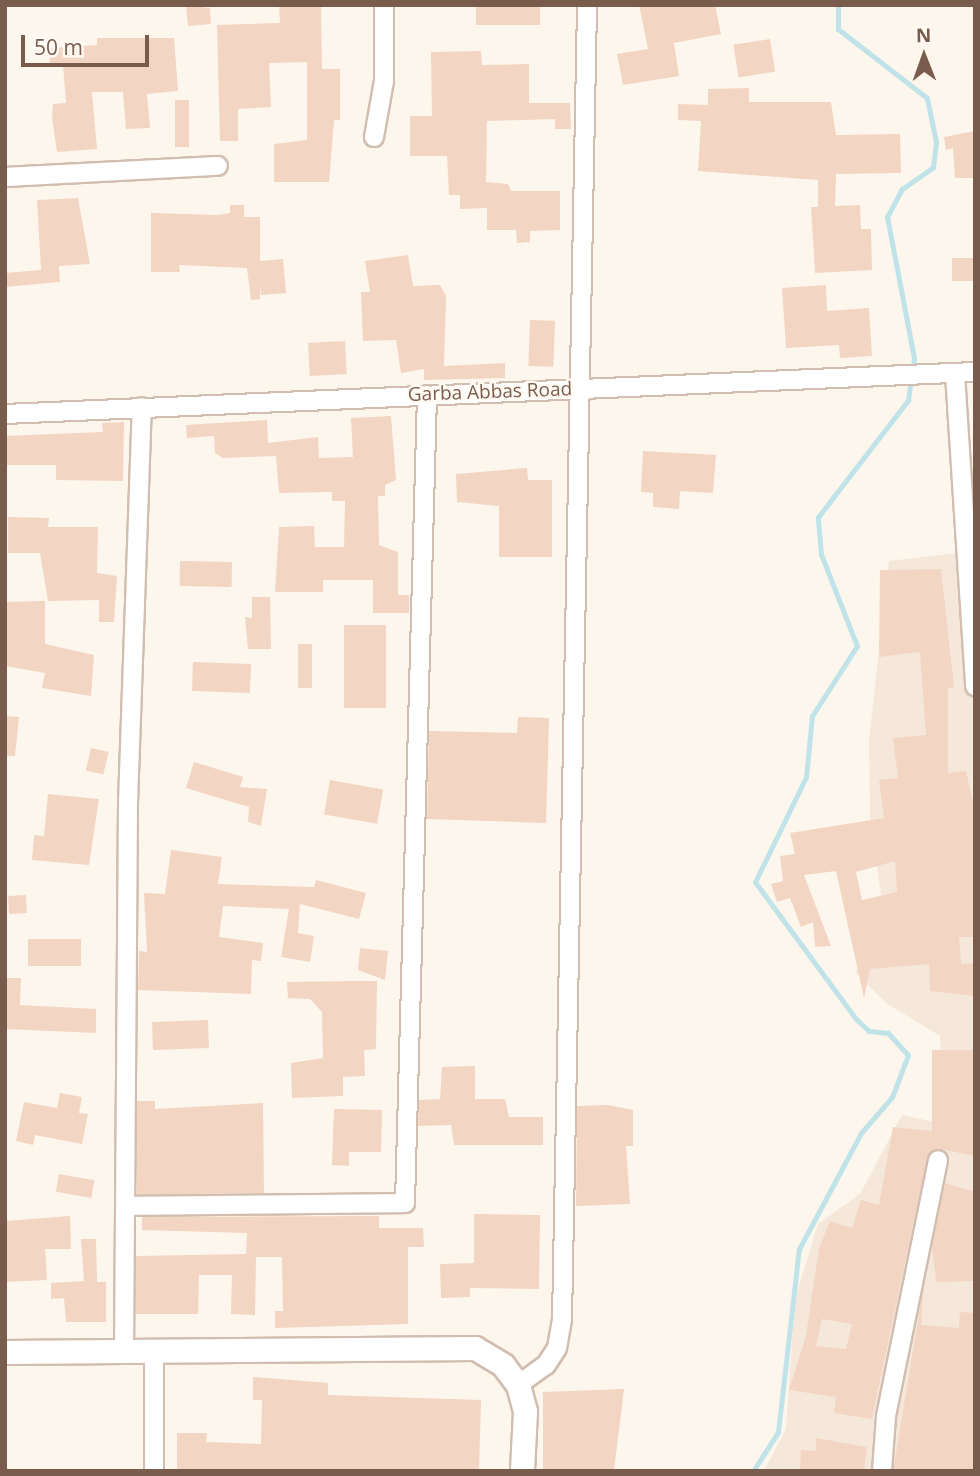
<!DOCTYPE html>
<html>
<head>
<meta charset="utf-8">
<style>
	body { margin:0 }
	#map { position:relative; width:980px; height:1476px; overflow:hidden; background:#fdf6ec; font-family:"Open Sans",sans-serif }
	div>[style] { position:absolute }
	.residential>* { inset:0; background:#f5e8da }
	.stream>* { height:5px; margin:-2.5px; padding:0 2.5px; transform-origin:2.5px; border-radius:2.5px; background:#bfe3e8 }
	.building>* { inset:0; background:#f3d5c3; transform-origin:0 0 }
	.roads { filter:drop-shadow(2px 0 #d1beb0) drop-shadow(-2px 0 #d1beb0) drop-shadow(0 2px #d1beb0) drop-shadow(0 -2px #d1beb0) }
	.minor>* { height:18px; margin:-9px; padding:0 9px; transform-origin:9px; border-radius:9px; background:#fff }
	.tertiary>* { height:23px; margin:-11.5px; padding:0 11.5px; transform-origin:11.5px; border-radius:11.5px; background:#fff }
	span { translate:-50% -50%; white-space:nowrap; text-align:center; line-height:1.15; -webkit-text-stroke:5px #fffaf3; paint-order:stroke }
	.street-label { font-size:19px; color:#7a5c4d }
	.frame { position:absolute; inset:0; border:7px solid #7a5c4d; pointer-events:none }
	.north { position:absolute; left:889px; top:21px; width:70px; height:70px; -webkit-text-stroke:5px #fffaf3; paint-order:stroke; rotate:359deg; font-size:19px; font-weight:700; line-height:28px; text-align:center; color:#7a5c4d }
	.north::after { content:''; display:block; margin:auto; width:24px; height:32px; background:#7a5c4d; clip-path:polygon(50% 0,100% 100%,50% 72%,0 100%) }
	.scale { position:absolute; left:21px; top:35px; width:128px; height:32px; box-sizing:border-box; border:4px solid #7a5c4d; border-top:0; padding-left:9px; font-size:21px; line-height:24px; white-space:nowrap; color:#7a5c4d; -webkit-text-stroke:5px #fffaf3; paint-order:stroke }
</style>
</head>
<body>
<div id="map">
	<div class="residential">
		<i style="clip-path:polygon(975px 551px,975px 1471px,764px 1471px,786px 1429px,795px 1299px,818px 1224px,860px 1194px,902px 1115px,944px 1124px,940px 1036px,886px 1003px,856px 973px,861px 943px,885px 926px,870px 815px,869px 740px,889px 561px)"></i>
	</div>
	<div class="stream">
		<i style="left:753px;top:1471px;width:46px;rotate:-57.3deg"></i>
		<i style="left:778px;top:1432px;width:184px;rotate:-83.5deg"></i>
		<i style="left:799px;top:1249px;width:132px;rotate:-61.9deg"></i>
		<i style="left:861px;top:1133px;width:48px;rotate:-49.3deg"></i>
		<i style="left:892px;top:1097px;width:45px;rotate:-69.1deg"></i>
		<i style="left:908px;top:1055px;width:30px;rotate:-132deg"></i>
		<i style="left:888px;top:1033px;width:19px;rotate:-174deg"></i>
		<i style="left:869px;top:1031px;width:18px;rotate:-137deg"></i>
		<i style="left:856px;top:1019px;width:170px;rotate:-126.4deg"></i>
		<i style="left:755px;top:882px;width:117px;rotate:-64.1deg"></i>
		<i style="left:806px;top:777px;width:61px;rotate:-84.4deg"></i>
		<i style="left:812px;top:716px;width:83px;rotate:-57.3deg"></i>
		<i style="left:857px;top:646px;width:99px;rotate:-111.4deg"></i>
		<i style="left:821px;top:554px;width:37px;rotate:-95deg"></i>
		<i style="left:818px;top:517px;width:148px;rotate:-52.4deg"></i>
		<i style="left:908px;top:400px;width:42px;rotate:-81.9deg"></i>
		<i style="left:914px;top:358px;width:144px;rotate:-100.8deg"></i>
		<i style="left:887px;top:217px;width:32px;rotate:-62deg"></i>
		<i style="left:902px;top:189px;width:38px;rotate:-35deg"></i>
		<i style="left:933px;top:167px;width:25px;rotate:-83deg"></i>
		<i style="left:936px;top:142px;width:45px;rotate:-101.6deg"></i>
		<i style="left:927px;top:98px;width:113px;rotate:-142.2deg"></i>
		<i style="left:838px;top:29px;width:24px;rotate:-90deg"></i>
	</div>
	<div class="building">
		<i style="clip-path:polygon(186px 5px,210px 8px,211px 24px,188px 26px)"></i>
		<i style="clip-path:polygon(279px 5px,321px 5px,322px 69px,340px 69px,340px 120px,334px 120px,329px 182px,274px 182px,274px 144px,307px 140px,307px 62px,269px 63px,271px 107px,238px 109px,238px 141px,220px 141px,217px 25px,280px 23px)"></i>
		<i style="left:476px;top:5px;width:64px;height:20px"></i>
		<i style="clip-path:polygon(639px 5px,715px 5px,721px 34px,674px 43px,679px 76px,623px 85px,617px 54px,648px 49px)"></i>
		<i style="clip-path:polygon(97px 38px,174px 38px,178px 91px,147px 94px,150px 128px,126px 129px,123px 92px,92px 92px,97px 149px,57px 152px,52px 117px,53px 104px,66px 103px,63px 64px,50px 65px,49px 48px,97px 45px)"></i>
		<i style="left:770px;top:39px;width:33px;height:37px;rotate:81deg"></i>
		<i style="clip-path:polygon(481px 51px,482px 65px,529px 64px,529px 103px,570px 103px,571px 129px,555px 129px,555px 119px,487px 121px,486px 182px,508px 184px,511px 191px,560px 191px,560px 230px,530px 231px,530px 242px,517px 243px,516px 230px,487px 230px,487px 208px,460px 209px,460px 195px,449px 195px,447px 156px,410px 156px,410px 116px,432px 116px,431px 52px)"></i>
		<i style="clip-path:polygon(749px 88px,749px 102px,831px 102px,836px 135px,900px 134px,901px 173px,836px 174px,835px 206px,860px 205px,861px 229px,871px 229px,872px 270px,815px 273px,811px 207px,818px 207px,818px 180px,698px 171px,701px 121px,678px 120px,678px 104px,708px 105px,708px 89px)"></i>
		<i style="left:175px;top:100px;width:14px;height:47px"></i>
		<i style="clip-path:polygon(975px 131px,975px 178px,955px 178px,953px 148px,946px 150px,944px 137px)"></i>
		<i style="clip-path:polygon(78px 198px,90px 264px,59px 266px,60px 282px,5px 287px,5px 273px,41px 270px,37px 200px)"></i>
		<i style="clip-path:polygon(230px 205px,244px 205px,244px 217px,260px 217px,260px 261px,283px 259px,286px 293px,261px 295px,260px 286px,260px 299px,251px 300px,247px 268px,179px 265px,180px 272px,151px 272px,151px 213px,218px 215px,230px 213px)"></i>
		<i style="clip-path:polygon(408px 255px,413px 286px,440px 285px,446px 296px,444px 366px,505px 363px,505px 378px,424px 380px,424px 369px,401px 373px,396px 340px,363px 341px,361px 292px,370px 292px,365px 261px)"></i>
		<i style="left:975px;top:258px;width:23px;height:23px;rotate:90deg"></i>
		<i style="clip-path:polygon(826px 285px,827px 311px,869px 308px,872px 356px,840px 358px,839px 345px,786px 348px,782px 288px)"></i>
		<i style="left:530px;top:320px;width:25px;height:46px;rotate:2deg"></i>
		<i style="left:345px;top:341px;width:33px;height:37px;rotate:87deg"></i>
		<i style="clip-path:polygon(391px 416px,396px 480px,385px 485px,385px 496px,378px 496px,379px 545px,398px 552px,398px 595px,409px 595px,409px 613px,373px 613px,373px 580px,323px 580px,323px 592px,275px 592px,279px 527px,314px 526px,315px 547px,344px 547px,345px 501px,332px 501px,332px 492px,279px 493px,276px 456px,223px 458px,215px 453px,214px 436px,187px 438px,186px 425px,267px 420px,268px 443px,318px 437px,319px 458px,353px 457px,351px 418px)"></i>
		<i style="clip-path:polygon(124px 422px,123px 481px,56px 480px,56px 465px,5px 465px,5px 436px,103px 432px,102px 423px)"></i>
		<i style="clip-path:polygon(643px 451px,716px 455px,713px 493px,680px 491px,679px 509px,653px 507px,653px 493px,641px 492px)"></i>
		<i style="clip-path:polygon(527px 468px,528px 480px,552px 480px,552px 557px,499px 557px,499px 506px,457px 502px,456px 474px)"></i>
		<i style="clip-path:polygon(8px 517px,49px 518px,48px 527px,98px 527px,97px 573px,117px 576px,114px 622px,99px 622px,99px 600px,48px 601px,40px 553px,8px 553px)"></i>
		<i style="left:180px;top:561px;width:52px;height:25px;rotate:1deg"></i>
		<i style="clip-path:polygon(evenodd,941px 569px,954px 687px,948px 688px,948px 773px,966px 771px,975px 810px,975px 937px,959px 937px,961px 964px,975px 963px,975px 996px,930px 991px,929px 964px,870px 969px,864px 998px,836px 871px,804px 875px,831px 946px,815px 947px,813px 922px,801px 927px,790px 898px,777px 902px,771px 884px,783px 881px,780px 856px,795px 854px,790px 833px,884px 818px,879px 780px,898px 778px,893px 738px,926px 735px,920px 652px,879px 657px,880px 570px,941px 569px,895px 861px,897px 892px,862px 900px,856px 872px,895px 861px)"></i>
		<i style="clip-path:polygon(252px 597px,270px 597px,271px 649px,248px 649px,245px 617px,252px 618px)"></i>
		<i style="clip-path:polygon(45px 601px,45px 644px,94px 655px,91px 696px,42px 688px,45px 673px,5px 666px,5px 602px)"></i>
		<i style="left:344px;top:625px;width:42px;height:83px"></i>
		<i style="left:298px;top:644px;width:14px;height:44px"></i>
		<i style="left:193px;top:662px;width:58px;height:29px;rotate:2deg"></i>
		<i style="clip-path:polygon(5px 716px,19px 717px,15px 756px,5px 756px)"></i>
		<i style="clip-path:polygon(518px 717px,549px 718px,546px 823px,427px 819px,429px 731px,517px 733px)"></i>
		<i style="left:91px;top:748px;width:18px;height:23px;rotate:13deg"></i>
		<i style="clip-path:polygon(194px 762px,243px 777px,240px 787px,267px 789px,261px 826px,248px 822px,249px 807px,186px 788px)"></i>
		<i style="left:330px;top:780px;width:54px;height:35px;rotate:10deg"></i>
		<i style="clip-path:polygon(48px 794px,99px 799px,89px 865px,32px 860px,34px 835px,44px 836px)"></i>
		<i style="clip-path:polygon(171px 850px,222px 857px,218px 884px,314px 887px,316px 880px,366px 893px,359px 919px,300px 904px,298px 933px,314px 936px,310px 962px,281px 957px,289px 909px,223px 906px,219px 937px,263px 943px,261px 961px,252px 960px,251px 994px,138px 990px,139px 951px,147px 952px,144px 893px,165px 894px)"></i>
		<i style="left:26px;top:895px;width:18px;height:18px;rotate:87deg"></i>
		<i style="left:28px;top:939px;width:53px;height:27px"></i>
		<i style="clip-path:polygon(360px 948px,388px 951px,385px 980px,358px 970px)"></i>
		<i style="clip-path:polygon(5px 978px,21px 978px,20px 1005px,96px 1009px,96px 1033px,5px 1029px)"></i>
		<i style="clip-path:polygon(357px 981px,377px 981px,376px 1049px,364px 1050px,365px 1076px,343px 1077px,343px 1096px,292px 1098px,291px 1063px,323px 1058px,322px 1012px,310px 999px,288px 998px,287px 982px)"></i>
		<i style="left:208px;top:1020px;width:28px;height:56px;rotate:88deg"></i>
		<i style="clip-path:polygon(evenodd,932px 1050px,975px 1050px,975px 1156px,940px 1149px,928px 1154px,872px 1419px,834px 1413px,836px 1397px,789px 1390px,806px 1336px,819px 1248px,830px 1221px,852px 1228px,861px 1200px,879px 1205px,893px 1127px,932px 1131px,932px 1050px,822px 1319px,852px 1324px,846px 1349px,816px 1346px,822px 1319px)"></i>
		<i style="clip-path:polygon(475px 1066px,475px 1099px,505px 1099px,509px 1117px,543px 1117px,543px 1145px,454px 1145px,451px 1125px,418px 1126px,419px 1100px,440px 1099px,442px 1067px)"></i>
		<i style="clip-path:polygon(60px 1093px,82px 1097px,79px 1113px,88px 1114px,82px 1144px,35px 1135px,33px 1145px,16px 1141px,24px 1102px,57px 1108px)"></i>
		<i style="clip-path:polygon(137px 1101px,155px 1101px,155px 1109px,263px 1103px,264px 1193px,137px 1195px)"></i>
		<i style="clip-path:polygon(608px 1105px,633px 1110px,633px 1146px,626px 1146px,630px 1204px,576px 1206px,577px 1106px)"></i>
		<i style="clip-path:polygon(334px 1109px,382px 1110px,381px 1152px,349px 1152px,349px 1166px,332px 1165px)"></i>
		<i style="left:59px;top:1174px;width:36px;height:18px;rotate:10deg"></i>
		<i style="clip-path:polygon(945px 1183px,975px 1192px,975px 1281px,936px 1282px,932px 1245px)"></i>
		<i style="clip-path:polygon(474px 1214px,540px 1215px,539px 1289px,470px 1288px,470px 1297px,441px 1298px,440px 1264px,474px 1263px)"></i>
		<i style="clip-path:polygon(70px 1216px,71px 1249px,45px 1249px,47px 1280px,5px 1282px,5px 1221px)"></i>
		<i style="clip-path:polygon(379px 1216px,379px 1228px,423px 1228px,424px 1247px,408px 1247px,408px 1324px,275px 1328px,275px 1311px,283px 1311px,282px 1257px,256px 1257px,255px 1315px,231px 1314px,232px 1275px,199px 1275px,198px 1314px,136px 1314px,136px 1256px,246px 1254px,247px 1233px,142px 1230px,142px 1217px)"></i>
		<i style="clip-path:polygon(81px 1239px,96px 1239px,97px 1282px,106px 1282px,106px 1322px,66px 1322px,64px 1298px,51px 1299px,51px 1283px,84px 1281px)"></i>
		<i style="clip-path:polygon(924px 1284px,921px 1325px,959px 1328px,960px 1312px,975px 1313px,975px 1471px,893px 1471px)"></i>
		<i style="clip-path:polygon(253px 1377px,328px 1383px,328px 1395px,481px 1400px,479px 1471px,177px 1471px,177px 1433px,207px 1433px,206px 1442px,261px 1444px,262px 1400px,253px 1400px)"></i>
		<i style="clip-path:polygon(624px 1389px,614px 1471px,543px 1471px,543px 1392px)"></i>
		<i style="clip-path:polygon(816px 1438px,867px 1447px,864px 1471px,800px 1471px,801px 1450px,816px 1451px)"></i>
	</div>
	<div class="roads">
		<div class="minor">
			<i style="left:374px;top:137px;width:57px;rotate:-79.9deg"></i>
			<i style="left:384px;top:81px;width:76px;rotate:-90deg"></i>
			<i style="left:5px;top:177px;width:213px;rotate:-3deg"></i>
			<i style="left:955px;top:374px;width:313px;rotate:86.3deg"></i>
			<i style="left:5px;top:414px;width:971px;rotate:-2.48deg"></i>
			<i style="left:127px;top:1206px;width:278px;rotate:-0.6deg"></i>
			<i style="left:405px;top:1203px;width:808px;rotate:-88.44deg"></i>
			<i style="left:124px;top:1350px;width:547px;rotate:-89.58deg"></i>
			<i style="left:128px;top:803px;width:396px;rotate:-88deg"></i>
			<i style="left:518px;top:1385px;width:34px;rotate:-36deg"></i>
			<i style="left:546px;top:1365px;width:20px;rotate:-57deg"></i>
			<i style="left:557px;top:1348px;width:28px;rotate:-80deg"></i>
			<i style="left:562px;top:1320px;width:1315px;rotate:-88.91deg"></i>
			<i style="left:154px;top:1471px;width:121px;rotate:-90deg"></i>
			<i style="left:882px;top:1471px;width:55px;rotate:-85.8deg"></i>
			<i style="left:886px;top:1416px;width:261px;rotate:-78.5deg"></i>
		</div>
		<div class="tertiary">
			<i style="left:5px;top:1352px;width:470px;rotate:-0.5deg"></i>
			<i style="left:475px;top:1348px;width:33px;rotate:31deg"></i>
			<i style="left:503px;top:1365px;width:25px;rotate:53deg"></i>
			<i style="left:518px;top:1385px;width:27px;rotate:75deg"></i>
			<i style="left:525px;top:1411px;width:60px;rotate:92.9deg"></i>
		</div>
	</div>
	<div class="street-label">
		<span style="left:490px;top:392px;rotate:-2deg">Garba Abbas Road</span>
	</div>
	<div class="frame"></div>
	<div class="north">N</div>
	<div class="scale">50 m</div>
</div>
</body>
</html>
